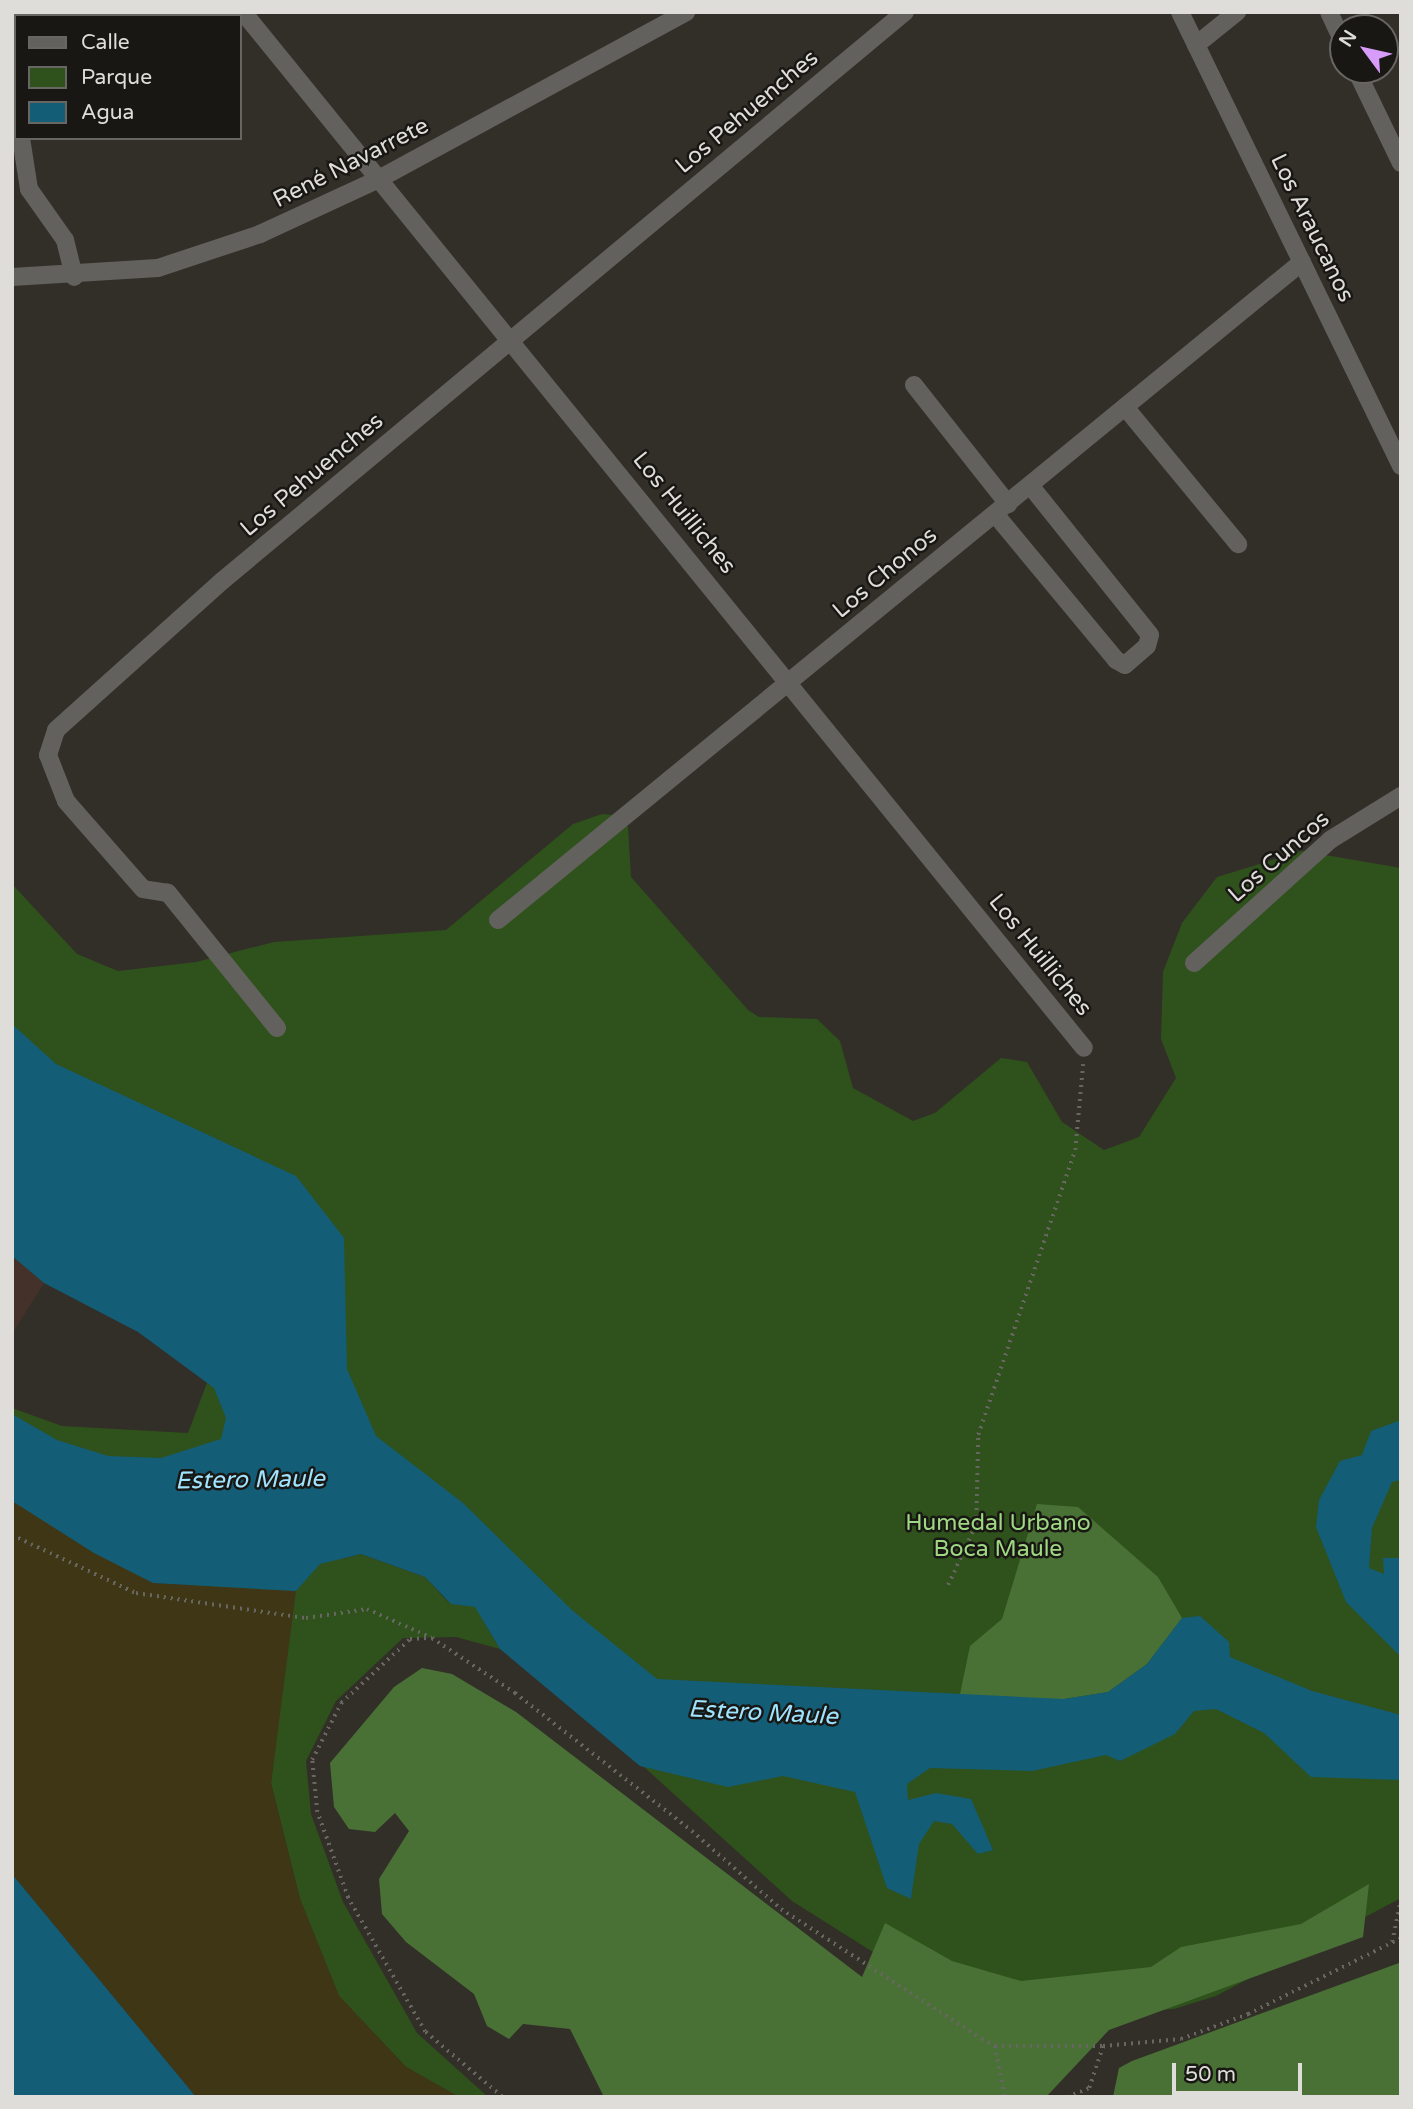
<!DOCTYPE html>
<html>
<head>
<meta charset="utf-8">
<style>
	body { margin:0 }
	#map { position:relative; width:1413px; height:2109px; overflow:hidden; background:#322f28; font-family:"Varela Round",sans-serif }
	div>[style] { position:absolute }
	.industrial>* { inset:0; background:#44322a }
	.green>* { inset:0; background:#2f511c }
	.forest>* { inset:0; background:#4a7135 }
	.sand>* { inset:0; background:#3f3616 }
	.water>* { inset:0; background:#135d76 }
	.path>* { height:3.5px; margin-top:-1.75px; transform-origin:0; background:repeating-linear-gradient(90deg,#686660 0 2px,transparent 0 7px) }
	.minor>* { height:18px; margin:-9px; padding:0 9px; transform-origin:9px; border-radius:9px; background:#63615e }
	span { translate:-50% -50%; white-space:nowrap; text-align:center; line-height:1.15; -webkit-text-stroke:5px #181714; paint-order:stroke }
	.street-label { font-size:23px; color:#dfddd9 }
	.park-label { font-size:23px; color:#9fd882 }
	.water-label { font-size:24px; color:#a0e3ff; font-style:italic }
	.frame { position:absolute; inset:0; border:14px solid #dfddd9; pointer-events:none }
	.legend { position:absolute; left:14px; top:14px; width:228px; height:126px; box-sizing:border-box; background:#181714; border:2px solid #686663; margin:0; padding:9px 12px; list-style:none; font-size:21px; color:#dfddd9 }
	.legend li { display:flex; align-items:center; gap:14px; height:35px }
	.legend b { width:35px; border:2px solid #686663 }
	.north { position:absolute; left:1329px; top:14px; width:70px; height:70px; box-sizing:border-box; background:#181714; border:2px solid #686663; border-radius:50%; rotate:303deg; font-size:19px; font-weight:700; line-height:28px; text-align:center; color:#dfddd9 }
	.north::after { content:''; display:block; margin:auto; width:24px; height:32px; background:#d79bf9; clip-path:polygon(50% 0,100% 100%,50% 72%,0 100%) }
	.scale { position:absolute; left:1172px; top:2063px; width:130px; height:32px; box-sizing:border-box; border:4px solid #dfddd9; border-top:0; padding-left:9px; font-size:21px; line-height:24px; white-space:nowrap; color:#dfddd9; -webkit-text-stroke:5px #181714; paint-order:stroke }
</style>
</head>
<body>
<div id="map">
	<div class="industrial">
		<i style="clip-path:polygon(12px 1256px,44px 1283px,12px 1334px)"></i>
	</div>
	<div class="green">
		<i style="clip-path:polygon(evenodd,602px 814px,614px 815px,628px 827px,631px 877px,748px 1010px,759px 1017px,817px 1019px,840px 1041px,853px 1088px,913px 1121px,935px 1113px,1001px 1058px,1027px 1062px,1062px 1122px,1104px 1150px,1139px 1137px,1176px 1078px,1161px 1039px,1163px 972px,1182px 923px,1217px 877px,1302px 851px,1401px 868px,1401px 1898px,1216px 1996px,1174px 2009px,1079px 2015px,879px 1939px,873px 1952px,792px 1901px,484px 1622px,500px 1649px,456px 1637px,403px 1638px,336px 1701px,306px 1761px,311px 1814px,343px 1902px,417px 2033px,488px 2097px,459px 2097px,406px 2067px,339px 1996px,300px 1899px,271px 1783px,291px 1619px,202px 1587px,130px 1571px,12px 1526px,12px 1408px,62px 1426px,188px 1433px,207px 1383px,193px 1360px,12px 1231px,12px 884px,77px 954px,118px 971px,196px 962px,274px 942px,446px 930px,573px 824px,602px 814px,358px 1549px,422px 1567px,450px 1604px,425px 1577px,361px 1554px,341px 1559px,358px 1549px)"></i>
	</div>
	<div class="forest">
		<i style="clip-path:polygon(1037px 1504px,1078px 1507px,1158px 1577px,1182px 1618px,1147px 1664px,1108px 1692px,1064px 1699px,959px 1699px,970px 1646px,1002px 1619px)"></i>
		<i style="clip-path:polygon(422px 1668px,452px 1674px,516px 1712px,862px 1977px,885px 1923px,952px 1961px,1021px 1981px,1151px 1967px,1181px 1947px,1301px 1924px,1369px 1884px,1363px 1937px,1109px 2030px,1046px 2097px,604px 2097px,570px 2029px,523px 2024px,509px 2039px,487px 2026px,474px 1994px,406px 1942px,382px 1914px,379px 1879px,409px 1831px,395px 1813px,375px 1832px,349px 1829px,334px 1807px,330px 1763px,394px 1687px)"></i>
		<i style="clip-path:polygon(1399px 1963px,1401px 2097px,1113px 2097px,1119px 2068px,1132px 2061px)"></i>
	</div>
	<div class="sand">
		<i style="clip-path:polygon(12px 1501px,153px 1583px,296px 1591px,271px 1783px,300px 1899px,339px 1996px,406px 2067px,459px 2097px,196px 2097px,12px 1874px)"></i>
	</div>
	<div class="water">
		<i style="clip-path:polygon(12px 1024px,56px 1064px,296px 1176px,344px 1238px,347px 1369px,376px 1436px,463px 1503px,573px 1611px,657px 1679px,1064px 1699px,1108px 1692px,1147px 1664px,1182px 1618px,1200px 1616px,1229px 1642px,1230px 1657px,1312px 1691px,1401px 1715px,1401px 1780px,1311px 1777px,1264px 1733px,1216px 1709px,1194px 1711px,1175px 1734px,1120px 1761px,1106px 1755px,1032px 1771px,930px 1768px,907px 1784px,908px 1800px,936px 1793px,971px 1799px,993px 1850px,978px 1854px,952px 1824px,934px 1821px,919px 1844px,911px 1899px,887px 1888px,855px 1792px,783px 1776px,728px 1787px,640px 1766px,500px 1649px,475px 1607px,451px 1604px,425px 1577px,361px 1554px,320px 1564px,296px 1591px,153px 1583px,94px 1553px,12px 1501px,12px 1414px,57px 1440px,108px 1456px,161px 1458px,221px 1439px,226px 1418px,214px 1388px,138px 1332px,44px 1283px,12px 1256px)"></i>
		<i style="clip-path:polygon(1401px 1420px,1401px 1480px,1392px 1482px,1372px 1528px,1369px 1568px,1384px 1574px,1383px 1558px,1401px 1558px,1401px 1657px,1346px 1602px,1316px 1527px,1319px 1500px,1340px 1461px,1362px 1455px,1371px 1431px)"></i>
		<i style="clip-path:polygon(12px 1874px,196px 2097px,12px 2097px)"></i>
	</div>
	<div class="path">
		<i style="left:12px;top:1535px;width:137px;rotate:25.1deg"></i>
		<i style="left:136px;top:1593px;width:172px;rotate:8.4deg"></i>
		<i style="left:306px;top:1618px;width:62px;rotate:-8.4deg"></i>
		<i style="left:367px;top:1609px;width:69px;rotate:24deg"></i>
		<i style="left:948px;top:1585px;width:67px;rotate:-65.3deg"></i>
		<i style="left:976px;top:1524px;width:89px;rotate:-88.7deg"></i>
		<i style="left:978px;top:1435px;width:301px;rotate:-71.2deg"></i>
		<i style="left:1075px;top:1150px;width:86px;rotate:-84.7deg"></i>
		<i style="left:1392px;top:1942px;width:45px;rotate:-78.4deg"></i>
		<i style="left:995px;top:2046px;width:52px;rotate:78.9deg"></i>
		<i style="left:502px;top:2097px;width:101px;rotate:-139.8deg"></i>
		<i style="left:425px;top:2032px;width:155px;rotate:-119.9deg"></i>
		<i style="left:348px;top:1898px;width:91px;rotate:-109.8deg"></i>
		<i style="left:317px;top:1812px;width:52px;rotate:-95.5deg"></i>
		<i style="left:312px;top:1760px;width:64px;rotate:-63deg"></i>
		<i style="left:341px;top:1703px;width:94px;rotate:-42.8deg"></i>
		<i style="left:410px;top:1639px;width:22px;rotate:-3deg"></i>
		<i style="left:432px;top:1638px;width:100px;rotate:33.5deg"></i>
		<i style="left:515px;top:1693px;width:224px;rotate:37.9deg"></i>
		<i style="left:692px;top:1831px;width:118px;rotate:41.2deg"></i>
		<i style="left:781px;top:1909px;width:239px;rotate:32.9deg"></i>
		<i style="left:982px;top:2039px;width:15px;rotate:28deg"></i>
		<i style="left:995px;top:2046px;width:108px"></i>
		<i style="left:1067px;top:2097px;width:24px;rotate:-22deg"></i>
		<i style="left:1089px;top:2088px;width:44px;rotate:-71.6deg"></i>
		<i style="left:1103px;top:2046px;width:78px;rotate:-5.1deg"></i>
		<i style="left:1181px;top:2039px;width:72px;rotate:-20.5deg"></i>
		<i style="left:1248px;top:2014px;width:171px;rotate:-26.4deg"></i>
	</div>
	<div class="minor">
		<i style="left:243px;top:12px;width:1334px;rotate:50.93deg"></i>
		<i style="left:1180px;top:12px;width:505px;rotate:64.04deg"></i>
		<i style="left:1329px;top:12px;width:33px;rotate:65deg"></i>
		<i style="left:104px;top:16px;width:8px;rotate:-30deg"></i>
		<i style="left:1196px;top:45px;width:53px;rotate:-38.8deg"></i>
		<i style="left:1356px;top:70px;width:103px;rotate:64.2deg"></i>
		<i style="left:21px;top:138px;width:52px;rotate:81.1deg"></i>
		<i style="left:29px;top:189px;width:62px;rotate:54.8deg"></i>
		<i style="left:65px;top:240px;width:38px;rotate:76deg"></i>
		<i style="left:12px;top:277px;width:146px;rotate:-3.5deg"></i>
		<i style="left:158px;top:268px;width:108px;rotate:-18.4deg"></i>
		<i style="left:260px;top:234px;width:129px;rotate:-24.8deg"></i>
		<i style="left:377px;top:180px;width:352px;rotate:-28.5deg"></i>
		<i style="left:914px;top:385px;width:152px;rotate:51.7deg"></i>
		<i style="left:1125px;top:407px;width:178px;rotate:50.5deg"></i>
		<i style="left:995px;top:514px;width:190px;rotate:50.3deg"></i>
		<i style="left:1116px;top:660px;width:10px;rotate:29deg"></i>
		<i style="left:1125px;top:665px;width:29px;rotate:-41deg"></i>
		<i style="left:1147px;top:646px;width:11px;rotate:-75deg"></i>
		<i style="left:1150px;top:635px;width:192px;rotate:-128.7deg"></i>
		<i style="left:498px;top:920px;width:1039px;rotate:-39.3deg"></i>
		<i style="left:1194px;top:963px;width:183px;rotate:-42.1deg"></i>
		<i style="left:1330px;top:840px;width:84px;rotate:-31.8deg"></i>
		<i style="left:277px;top:1028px;width:174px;rotate:-128.9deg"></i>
		<i style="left:168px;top:893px;width:25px;rotate:-171deg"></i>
		<i style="left:143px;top:889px;width:117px;rotate:-131.2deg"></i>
		<i style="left:66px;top:801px;width:49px;rotate:-111.4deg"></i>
		<i style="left:48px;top:755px;width:26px;rotate:-72deg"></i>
		<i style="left:56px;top:730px;width:223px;rotate:-41.9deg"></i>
		<i style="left:222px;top:581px;width:889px;rotate:-39.8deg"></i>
	</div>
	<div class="street-label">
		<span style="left:747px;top:112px;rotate:-40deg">Los Pehuenches</span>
		<span style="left:351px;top:163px;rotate:-27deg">René Navarrete</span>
		<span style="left:1312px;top:228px;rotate:64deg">Los Araucanos</span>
		<span style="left:312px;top:475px;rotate:-40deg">Los Pehuenches</span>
		<span style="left:684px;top:513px;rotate:51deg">Los Huilliches</span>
		<span style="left:885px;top:573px;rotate:-40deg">Los Chonos</span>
		<span style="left:1279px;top:857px;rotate:-41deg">Los Cuncos</span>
		<span style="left:1040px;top:955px;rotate:51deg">Los Huilliches</span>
	</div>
	<div class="park-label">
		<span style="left:998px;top:1536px">Humedal Urbano<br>Boca Maule</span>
	</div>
	<div class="water-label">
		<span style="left:250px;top:1480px;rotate:-1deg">Estero Maule</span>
		<span style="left:763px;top:1713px;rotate:3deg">Estero Maule</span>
	</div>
	<div class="frame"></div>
	<ul class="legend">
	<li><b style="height:9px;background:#63615e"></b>Calle</li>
	<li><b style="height:19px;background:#2f511c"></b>Parque</li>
	<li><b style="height:19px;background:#135d76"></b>Agua</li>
	</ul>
	<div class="north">N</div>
	<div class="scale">50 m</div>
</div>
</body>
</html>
